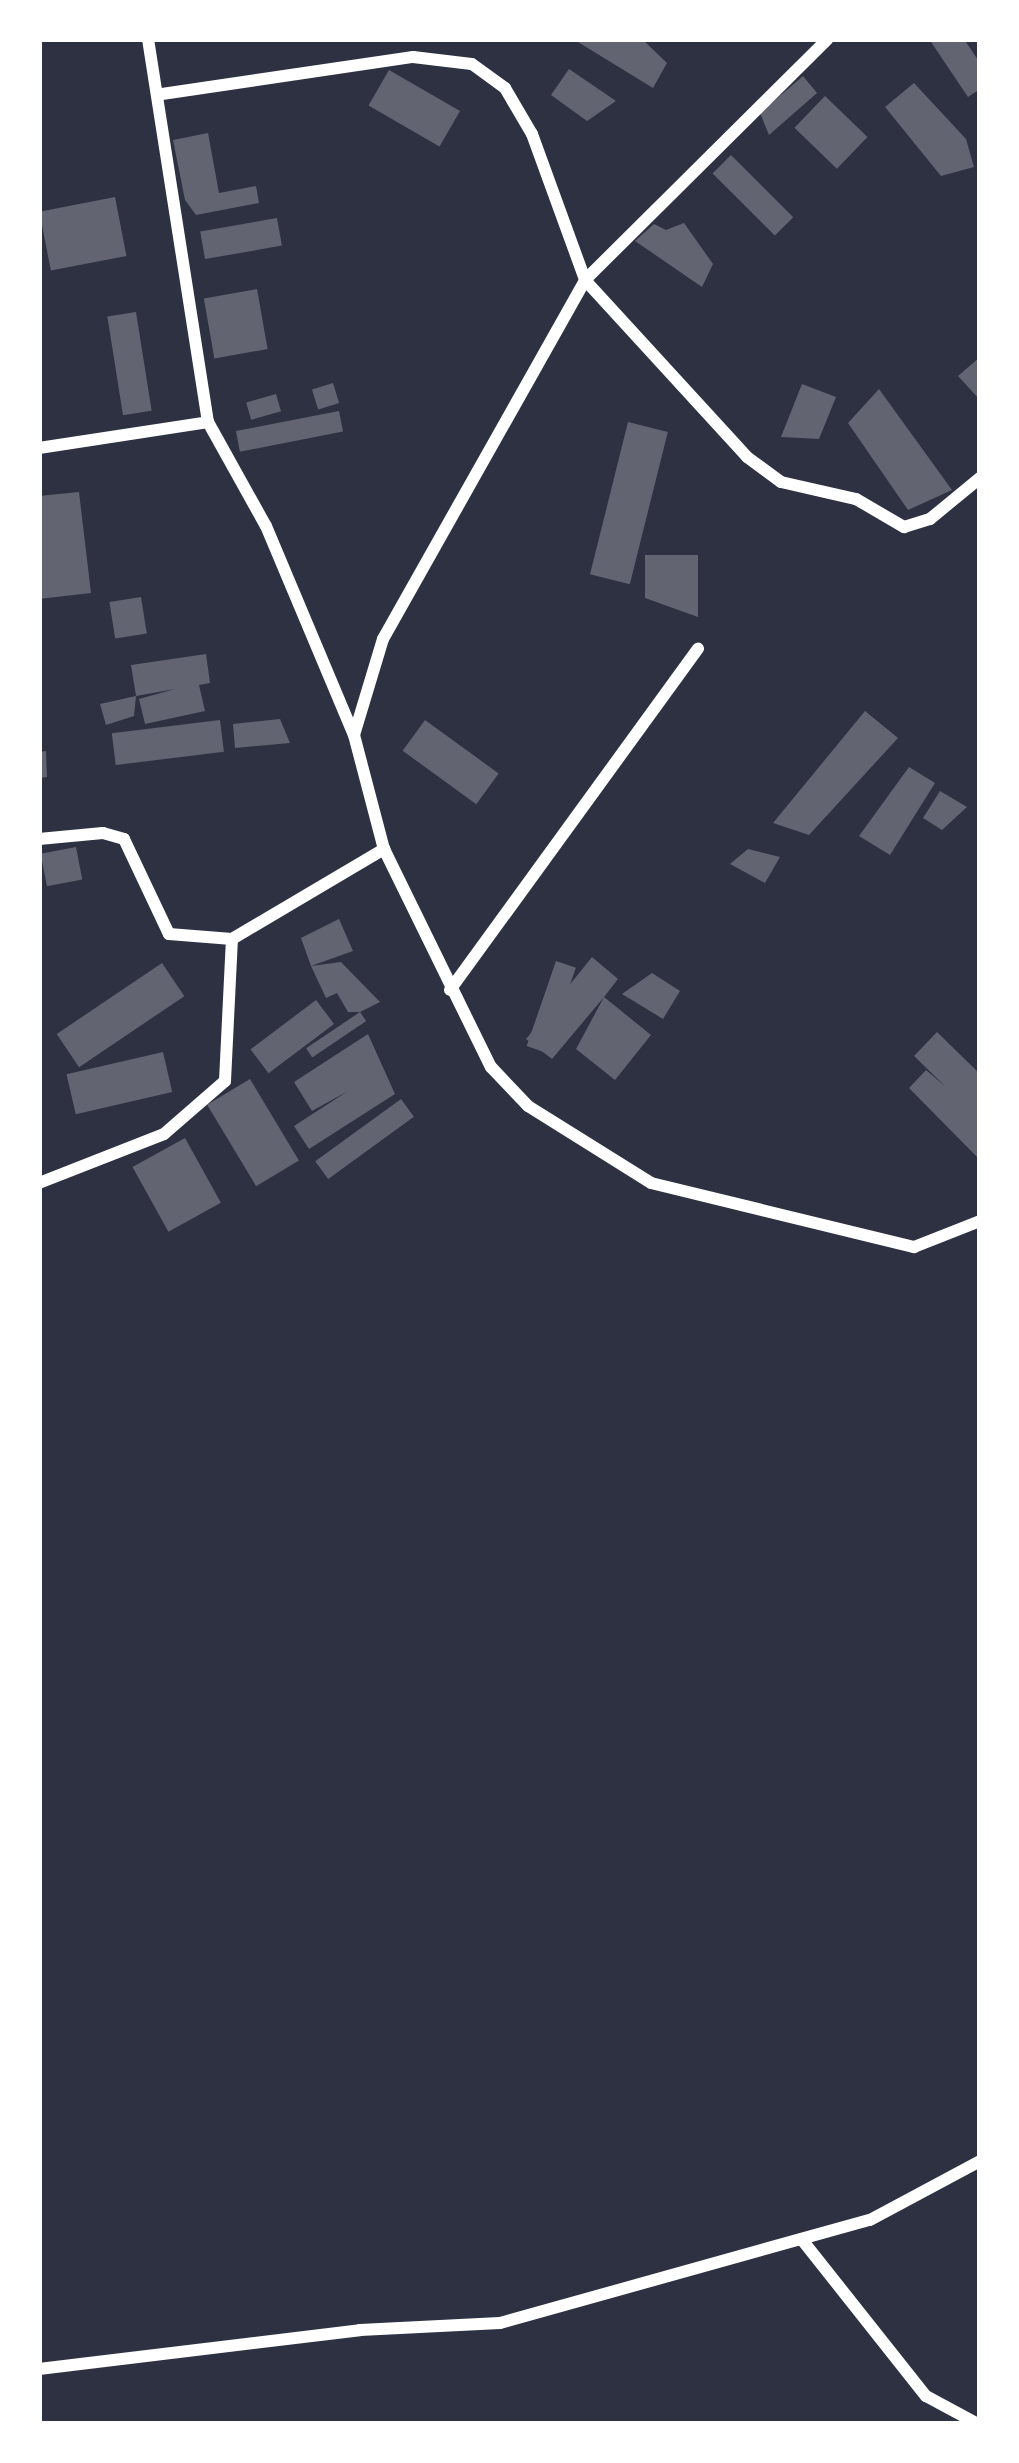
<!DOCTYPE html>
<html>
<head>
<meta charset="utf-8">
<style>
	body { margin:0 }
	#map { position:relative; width:1019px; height:2463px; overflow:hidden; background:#2d3142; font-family:"Alegreya Sans",sans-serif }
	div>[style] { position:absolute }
	.building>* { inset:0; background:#626471; transform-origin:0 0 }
	.minor>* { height:12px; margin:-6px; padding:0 6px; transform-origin:6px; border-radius:6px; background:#fff }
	span { translate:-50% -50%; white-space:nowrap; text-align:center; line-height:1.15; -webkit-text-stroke:12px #fff; paint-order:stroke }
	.frame { position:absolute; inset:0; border:42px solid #fff; pointer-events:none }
</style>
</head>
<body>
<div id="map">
	<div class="building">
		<i style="clip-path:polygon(573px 39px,642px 39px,667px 63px,653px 88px)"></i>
		<i style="clip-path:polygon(929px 39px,964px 39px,980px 63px,980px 89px,968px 97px)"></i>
		<i style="clip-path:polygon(569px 69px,594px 86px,616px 101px,587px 121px,551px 95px)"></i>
		<i style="left:389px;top:70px;width:82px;height:41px;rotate:30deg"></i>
		<i style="clip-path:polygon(803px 76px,817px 93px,769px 135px,760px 113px)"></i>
		<i style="clip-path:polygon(914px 83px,966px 139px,974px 167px,941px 176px,885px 107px)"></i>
		<i style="left:825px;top:96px;width:59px;height:44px;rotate:44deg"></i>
		<i style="clip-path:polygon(208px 133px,219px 193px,256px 186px,259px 203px,196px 215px,185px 200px,173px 140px)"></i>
		<i style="left:731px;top:155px;width:88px;height:26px;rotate:45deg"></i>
		<i style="left:115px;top:197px;width:60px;height:77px;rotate:79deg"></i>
		<i style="left:277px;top:218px;width:28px;height:78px;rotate:80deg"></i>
		<i style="clip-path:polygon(684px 223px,713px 264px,702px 287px,635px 241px,654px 224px,666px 230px)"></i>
		<i style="left:257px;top:289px;width:61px;height:54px;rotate:80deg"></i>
		<i style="left:136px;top:312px;width:100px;height:29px;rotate:81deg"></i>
		<i style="clip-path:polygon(980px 357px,980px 400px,958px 376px)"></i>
		<i style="left:333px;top:383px;width:21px;height:22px;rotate:73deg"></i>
		<i style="clip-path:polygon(802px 384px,836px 397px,819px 439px,781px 437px)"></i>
		<i style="clip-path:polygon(879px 389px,952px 490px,908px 510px,848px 423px)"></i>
		<i style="left:276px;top:394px;width:18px;height:31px;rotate:74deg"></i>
		<i style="left:339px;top:411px;width:21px;height:105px;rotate:79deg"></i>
		<i style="left:628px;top:422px;width:41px;height:157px;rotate:14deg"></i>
		<i style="clip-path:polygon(79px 492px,91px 593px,39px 599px,39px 496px)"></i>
		<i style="clip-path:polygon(645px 555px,698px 555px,698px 617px,645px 598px)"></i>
		<i style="left:141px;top:597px;width:37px;height:32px;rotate:81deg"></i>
		<i style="clip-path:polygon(206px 654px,210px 683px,199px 685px,205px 711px,145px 724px,139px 699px,175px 689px,136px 696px,131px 665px)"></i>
		<i style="clip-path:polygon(136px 696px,134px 716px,106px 725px,100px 704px)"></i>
		<i style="clip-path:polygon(865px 711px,898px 738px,809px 835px,773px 823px)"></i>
		<i style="clip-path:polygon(280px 719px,290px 743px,235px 748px,233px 724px)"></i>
		<i style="left:220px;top:720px;width:32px;height:109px;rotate:83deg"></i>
		<i style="left:425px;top:720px;width:91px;height:38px;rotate:36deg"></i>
		<i style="clip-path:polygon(46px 751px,47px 777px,39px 778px,39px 752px)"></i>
		<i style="clip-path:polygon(909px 767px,935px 783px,890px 855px,859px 836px)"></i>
		<i style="clip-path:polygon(940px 791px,967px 807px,942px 830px,923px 818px)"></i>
		<i style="left:76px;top:847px;width:33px;height:36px;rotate:79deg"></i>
		<i style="clip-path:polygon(748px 849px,780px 857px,765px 883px,730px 864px)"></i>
		<i style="clip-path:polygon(339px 919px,353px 951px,311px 966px,341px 962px,380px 1002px,360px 1012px,348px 1012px,337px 993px,326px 998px,311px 966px,301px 938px)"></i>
		<i style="clip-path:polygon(592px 957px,618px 979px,604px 997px,651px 1035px,615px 1080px,576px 1049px,604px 997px,552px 1059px,526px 1039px)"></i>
		<i style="left:556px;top:961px;width:21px;height:90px;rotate:19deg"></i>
		<i style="left:162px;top:963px;width:40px;height:127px;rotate:56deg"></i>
		<i style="clip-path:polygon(652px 973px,680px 991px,663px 1019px,622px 994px)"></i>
		<i style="left:316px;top:1000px;width:30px;height:82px;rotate:53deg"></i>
		<i style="left:360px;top:1012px;width:11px;height:65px;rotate:56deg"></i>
		<i style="clip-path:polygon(937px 1032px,980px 1074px,980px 1160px,909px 1088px,926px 1070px,946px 1087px,914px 1056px)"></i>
		<i style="clip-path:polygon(368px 1034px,395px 1094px,309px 1149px,294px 1126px,348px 1091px,312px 1111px,294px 1082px)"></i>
		<i style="left:163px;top:1052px;width:41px;height:99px;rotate:77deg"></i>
		<i style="left:250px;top:1079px;width:95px;height:50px;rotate:59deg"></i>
		<i style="left:401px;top:1099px;width:22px;height:106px;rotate:54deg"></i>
		<i style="left:185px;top:1138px;width:74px;height:60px;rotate:61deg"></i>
	</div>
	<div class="minor">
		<i style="left:148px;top:39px;width:388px;rotate:81.1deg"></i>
		<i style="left:208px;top:422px;width:119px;rotate:60.9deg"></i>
		<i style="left:266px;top:526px;width:227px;rotate:67.2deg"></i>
		<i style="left:354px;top:735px;width:118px;rotate:75.3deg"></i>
		<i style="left:384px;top:849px;width:243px;rotate:63.9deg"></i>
		<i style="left:491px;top:1067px;width:54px;rotate:46.5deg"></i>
		<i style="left:528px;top:1106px;width:145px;rotate:32deg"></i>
		<i style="left:651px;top:1183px;width:271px;rotate:13.7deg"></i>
		<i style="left:914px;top:1247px;width:71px;rotate:-21.5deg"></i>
		<i style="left:162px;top:94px;width:254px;rotate:-8.4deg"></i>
		<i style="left:413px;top:57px;width:59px;rotate:6.8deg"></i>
		<i style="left:472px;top:64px;width:41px;rotate:36deg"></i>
		<i style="left:505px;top:88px;width:53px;rotate:59.6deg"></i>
		<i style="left:532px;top:134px;width:155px;rotate:70deg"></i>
		<i style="left:585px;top:280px;width:240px;rotate:47.5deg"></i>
		<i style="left:747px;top:457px;width:42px;rotate:36.3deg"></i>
		<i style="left:781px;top:482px;width:77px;rotate:12.8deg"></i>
		<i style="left:856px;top:499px;width:56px;rotate:30.3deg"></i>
		<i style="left:904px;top:527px;width:27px;rotate:-17deg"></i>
		<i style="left:930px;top:519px;width:65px;rotate:-39.4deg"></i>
		<i style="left:39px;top:448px;width:171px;rotate:-8.7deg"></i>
		<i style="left:354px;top:735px;width:100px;rotate:-73.2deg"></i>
		<i style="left:383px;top:639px;width:412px;rotate:-60.6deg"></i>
		<i style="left:585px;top:280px;width:342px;rotate:-44.8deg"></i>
		<i style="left:39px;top:839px;width:64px;rotate:-5.4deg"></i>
		<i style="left:103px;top:833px;width:22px;rotate:16deg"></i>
		<i style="left:124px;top:839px;width:105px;rotate:64.7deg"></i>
		<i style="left:169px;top:934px;width:63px;rotate:4.5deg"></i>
		<i style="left:450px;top:990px;width:422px;rotate:-54deg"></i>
		<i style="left:39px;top:1183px;width:134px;rotate:-21.4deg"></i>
		<i style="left:164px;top:1134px;width:81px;rotate:-41deg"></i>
		<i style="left:225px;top:1081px;width:142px;rotate:-87.2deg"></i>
		<i style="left:232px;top:939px;width:177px;rotate:-30.6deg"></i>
		<i style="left:803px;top:2241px;width:198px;rotate:51.6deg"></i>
		<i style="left:926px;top:2396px;width:59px;rotate:28.3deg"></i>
		<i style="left:39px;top:2369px;width:323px;rotate:-6.9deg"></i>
		<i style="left:360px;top:2330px;width:140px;rotate:-2.9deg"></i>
		<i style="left:500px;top:2323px;width:384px;rotate:-15.6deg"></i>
		<i style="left:870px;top:2220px;width:125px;rotate:-28.2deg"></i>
	</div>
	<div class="frame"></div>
</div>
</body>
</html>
